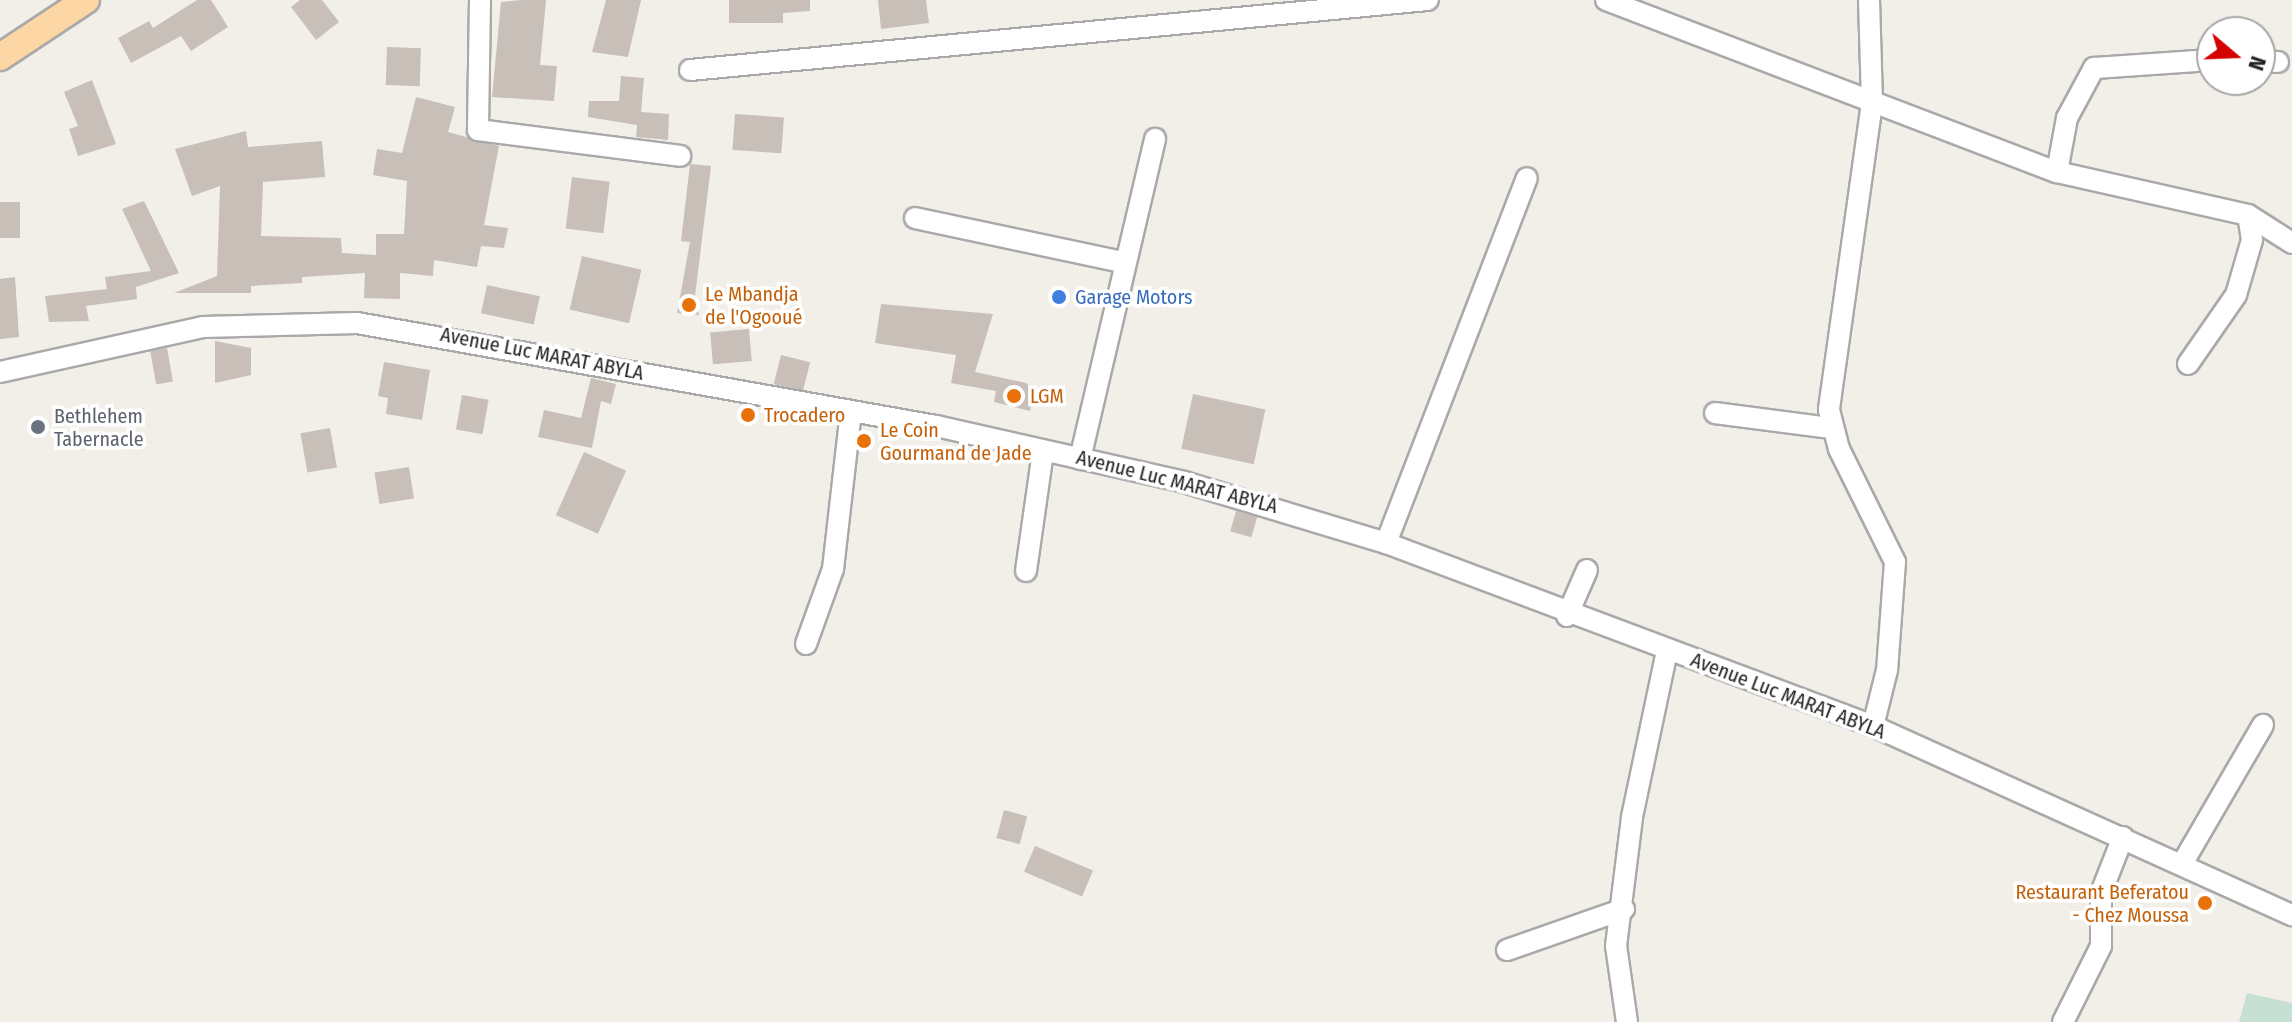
<!DOCTYPE html>
<html>
<head>
<meta charset="utf-8">
<style>
	body { margin:0 }
	#map { position:relative; width:2292px; height:1022px; overflow:hidden; background:#f2efe9; font-family:"Fira Sans Condensed",sans-serif }
	div>[style] { position:absolute }
	.wetland>* { inset:0; background:#c6e0d4 }
	.building>* { inset:0; background:#c7bfb8; transform-origin:0 0 }
	.roads { filter:drop-shadow(2px 0 #a9a9a9) drop-shadow(-2px 0 #a9a9a9) drop-shadow(0 2px #a9a9a9) drop-shadow(0 -2px #a9a9a9) }
	.minor>* { height:20px; margin:-10px; padding:0 10px; transform-origin:10px; border-radius:10px; background:#fff }
	.major>* { height:26px; margin:-13px; padding:0 13px; transform-origin:13px; border-radius:13px; background:#fcd6a4 }
	.dots>* { width:22px; height:22px; translate:-50% -50%; box-sizing:border-box; border:4px solid #fff; border-radius:50% }
	span { translate:-50% -50%; white-space:nowrap; text-align:center; line-height:1.15; -webkit-text-stroke:7px #fff; paint-order:stroke }
	.food-label { font-size:20px; color:#c56008 }
	.left { translate:0 -50%; text-align:left }
	.right { translate:-100% -50%; text-align:right }
	.shop-label { font-size:20px; color:#366cbe }
	.street-label { font-size:20px; color:#222 }
	.worship-label { font-size:20px; color:#5b616d }
	.north { position:absolute; left:2196px; top:16px; width:80px; height:80px; box-sizing:border-box; background:#fff; border:2px solid #a7a7a7; border-radius:50%; rotate:109deg; font-size:22px; font-weight:700; line-height:32px; text-align:center; color:#222 }
	.north::after { content:''; display:block; margin:auto; width:28px; height:36px; background:#d40000; clip-path:polygon(50% 0,100% 100%,50% 72%,0 100%) }
</style>
</head>
<body>
<div id="map">
	<div class="wetland">
		<i style="clip-path:polygon(2247px 993px,2292px 1003px,2292px 1022px,2239px 1022px)"></i>
	</div>
	<div class="building">
		<i style="clip-path:polygon(197px 0,211px 0,228px 27px,191px 51px,181px 36px,131px 63px,118px 38px,149px 21px,153px 28px)"></i>
		<i style="clip-path:polygon(300px 0,322px 0,339px 22px,316px 40px,291px 7px)"></i>
		<i style="clip-path:polygon(522px 0,546px 0,540px 65px,557px 66px,554px 101px,492px 97px,501px 2px)"></i>
		<i style="clip-path:polygon(606px 0,641px 0,628px 57px,592px 52px)"></i>
		<i style="clip-path:polygon(729px 0,810px 0,810px 11px,783px 13px,783px 23px,729px 23px)"></i>
		<i style="clip-path:polygon(878px 0,926px 0,929px 23px,881px 29px)"></i>
		<i style="left:387px;top:47px;width:34px;height:38px;rotate:2deg"></i>
		<i style="clip-path:polygon(621px 76px,644px 78px,641px 112px,669px 114px,668px 140px,636px 137px,637px 125px,588px 117px,589px 101px,619px 101px)"></i>
		<i style="clip-path:polygon(92px 80px,116px 144px,78px 156px,69px 129px,78px 126px,64px 92px)"></i>
		<i style="clip-path:polygon(416px 97px,455px 107px,448px 132px,499px 146px,484px 225px,508px 228px,504px 248px,481px 246px,477px 267px,434px 260px,433px 276px,400px 273px,400px 299px,364px 298px,365px 273px,302px 277px,302px 283px,251px 286px,251px 293px,174px 293px,217px 276px,220px 186px,192px 196px,175px 149px,246px 131px,248px 147px,322px 141px,325px 177px,263px 182px,261px 236px,341px 238px,342px 253px,376px 255px,376px 234px,404px 234px,407px 181px,373px 175px,377px 149px,402px 153px)"></i>
		<i style="left:735px;top:114px;width:49px;height:36px;rotate:4deg"></i>
		<i style="clip-path:polygon(690px 164px,711px 166px,695px 296px,699px 315px,677px 313px,690px 242px,681px 241px)"></i>
		<i style="left:572px;top:177px;width:38px;height:52px;rotate:7deg"></i>
		<i style="clip-path:polygon(144px 201px,179px 273px,136px 287px,137px 299px,86px 306px,89px 321px,49px 322px,45px 296px,107px 289px,105px 277px,151px 271px,122px 209px)"></i>
		<i style="left:20px;top:202px;width:36px;height:20px;rotate:90deg"></i>
		<i style="left:582px;top:256px;width:61px;height:55px;rotate:13deg"></i>
		<i style="clip-path:polygon(15px 277px,19px 337px,0 339px,0 279px)"></i>
		<i style="left:487px;top:285px;width:54px;height:29px;rotate:12deg"></i>
		<i style="clip-path:polygon(881px 304px,993px 314px,975px 372px,1026px 383px,1035px 391px,1030px 411px,994px 402px,996px 391px,951px 383px,956px 355px,875px 343px)"></i>
		<i style="left:749px;top:329px;width:32px;height:39px;rotate:85deg"></i>
		<i style="clip-path:polygon(215px 341px,251px 348px,251px 375px,215px 383px)"></i>
		<i style="left:167px;top:348px;width:34px;height:17px;rotate:80deg"></i>
		<i style="left:781px;top:355px;width:30px;height:30px;rotate:14deg"></i>
		<i style="clip-path:polygon(384px 362px,430px 370px,422px 420px,386px 414px,388px 398px,378px 396px)"></i>
		<i style="clip-path:polygon(591px 378px,616px 384px,611px 404px,601px 401px,592px 448px,538px 437px,544px 410px,581px 418px)"></i>
		<i style="left:1193px;top:394px;width:74px;height:56px;rotate:12deg"></i>
		<i style="left:462px;top:395px;width:27px;height:35px;rotate:10deg"></i>
		<i style="left:330px;top:428px;width:40px;height:30px;rotate:80deg"></i>
		<i style="left:584px;top:452px;width:46px;height:69px;rotate:24deg"></i>
		<i style="left:409px;top:467px;width:32px;height:35px;rotate:81deg"></i>
		<i style="left:1236px;top:511px;width:22px;height:21px;rotate:16deg"></i>
		<i style="left:1004px;top:810px;width:24px;height:29px;rotate:15deg"></i>
		<i style="left:1035px;top:846px;width:63px;height:28px;rotate:23deg"></i>
	</div>
	<div class="roads">
		<div class="minor">
			<i style="left:480px;top:0;width:130px;rotate:90.9deg"></i>
			<i style="left:478px;top:130px;width:204px;rotate:7.3deg"></i>
			<i style="left:1606px;top:0;width:483px;rotate:20.9deg"></i>
			<i style="left:2057px;top:172px;width:196px;rotate:12.7deg"></i>
			<i style="left:2248px;top:215px;width:52px;rotate:32.5deg"></i>
			<i style="left:1869px;top:0;width:103px;rotate:88.3deg"></i>
			<i style="left:1872px;top:103px;width:310px;rotate:98deg"></i>
			<i style="left:1829px;top:410px;width:40px;rotate:75.6deg"></i>
			<i style="left:1839px;top:449px;width:126px;rotate:63.6deg"></i>
			<i style="left:1895px;top:562px;width:108px;rotate:94.2deg"></i>
			<i style="left:1887px;top:670px;width:58px;rotate:104deg"></i>
			<i style="left:2260px;top:61px;width:18px;rotate:3deg"></i>
			<i style="left:690px;top:70px;width:741px;rotate:-5.42deg"></i>
			<i style="left:2057px;top:172px;width:55px;rotate:-79.5deg"></i>
			<i style="left:2067px;top:118px;width:57px;rotate:-61.6deg"></i>
			<i style="left:2094px;top:68px;width:118px;rotate:-3.9deg"></i>
			<i style="left:915px;top:218px;width:212px;rotate:12deg"></i>
			<i style="left:2188px;top:364px;width:84px;rotate:-55.2deg"></i>
			<i style="left:2236px;top:295px;width:57px;rotate:-73.8deg"></i>
			<i style="left:2252px;top:240px;width:25px;rotate:-99deg"></i>
			<i style="left:0;top:372px;width:208px;rotate:-12.5deg"></i>
			<i style="left:203px;top:327px;width:154px;rotate:-1.5deg"></i>
			<i style="left:357px;top:323px;width:588px;rotate:10.09deg"></i>
			<i style="left:936px;top:426px;width:254px;rotate:12.7deg"></i>
			<i style="left:1184px;top:482px;width:211px;rotate:16.8deg"></i>
			<i style="left:1386px;top:543px;width:520px;rotate:20.59deg"></i>
			<i style="left:1873px;top:726px;width:460px;rotate:24.3deg"></i>
			<i style="left:1715px;top:413px;width:117px;rotate:7.4deg"></i>
			<i style="left:1080px;top:459px;width:329px;rotate:-76.8deg"></i>
			<i style="left:1386px;top:543px;width:391px;rotate:-68.9deg"></i>
			<i style="left:1026px;top:571px;width:121px;rotate:-81.9deg"></i>
			<i style="left:1567px;top:616px;width:50px;rotate:-66.5deg"></i>
			<i style="left:806px;top:644px;width:80px;rotate:-70.2deg"></i>
			<i style="left:833px;top:569px;width:158px;rotate:-83.5deg"></i>
			<i style="left:2182px;top:864px;width:161px;rotate:-59.8deg"></i>
			<i style="left:1507px;top:950px;width:124px;rotate:-19.3deg"></i>
			<i style="left:1627px;top:1022px;width:77px;rotate:-98.2deg"></i>
			<i style="left:1616px;top:946px;width:130px;rotate:-82.9deg"></i>
			<i style="left:1632px;top:817px;width:170px;rotate:-78.1deg"></i>
			<i style="left:2063px;top:1022px;width:85px;rotate:-63.4deg"></i>
			<i style="left:2101px;top:946px;width:53px;rotate:-90deg"></i>
			<i style="left:2101px;top:893px;width:60px;rotate:-68.6deg"></i>
		</div>
		<div class="major">
			<i style="left:0;top:57px;width:103px;rotate:-33.5deg"></i>
		</div>
	</div>
	<div class="dots">
		<i style="left:1059px;top:297px;background:#3f7fe0"></i>
		<i style="left:689px;top:305px;background:#e8710a"></i>
		<i style="left:1014px;top:396px;background:#e8710a"></i>
		<i style="left:748px;top:415px;background:#e8710a"></i>
		<i style="left:38px;top:427px;background:#6b7280"></i>
		<i style="left:864px;top:441px;background:#e8710a"></i>
		<i style="left:2205px;top:903px;background:#e8710a"></i>
	</div>
	<div class="food-label">
		<span class="left" style="left:705px;top:306px">Le Mbandja<br>de l'Ogooué</span>
		<span class="left" style="left:1030px;top:396px">LGM</span>
		<span class="left" style="left:764px;top:415px">Trocadero</span>
		<span class="left" style="left:880px;top:442px">Le Coin<br>Gourmand de Jade</span>
		<span class="right" style="left:2189px;top:904px">Restaurant Beferatou<br>- Chez Moussa</span>
	</div>
	<div class="shop-label">
		<span class="left" style="left:1075px;top:297px">Garage Motors</span>
	</div>
	<div class="street-label">
		<span style="left:542px;top:354px;rotate:11deg">Avenue Luc MARAT ABYLA</span>
		<span style="left:1177px;top:482px;rotate:14deg">Avenue Luc MARAT ABYLA</span>
		<span style="left:1788px;top:696px;rotate:21deg">Avenue Luc MARAT ABYLA</span>
	</div>
	<div class="worship-label">
		<span class="left" style="left:54px;top:428px">Bethlehem<br>Tabernacle</span>
	</div>
	<div class="north">N</div>
</div>
</body>
</html>
